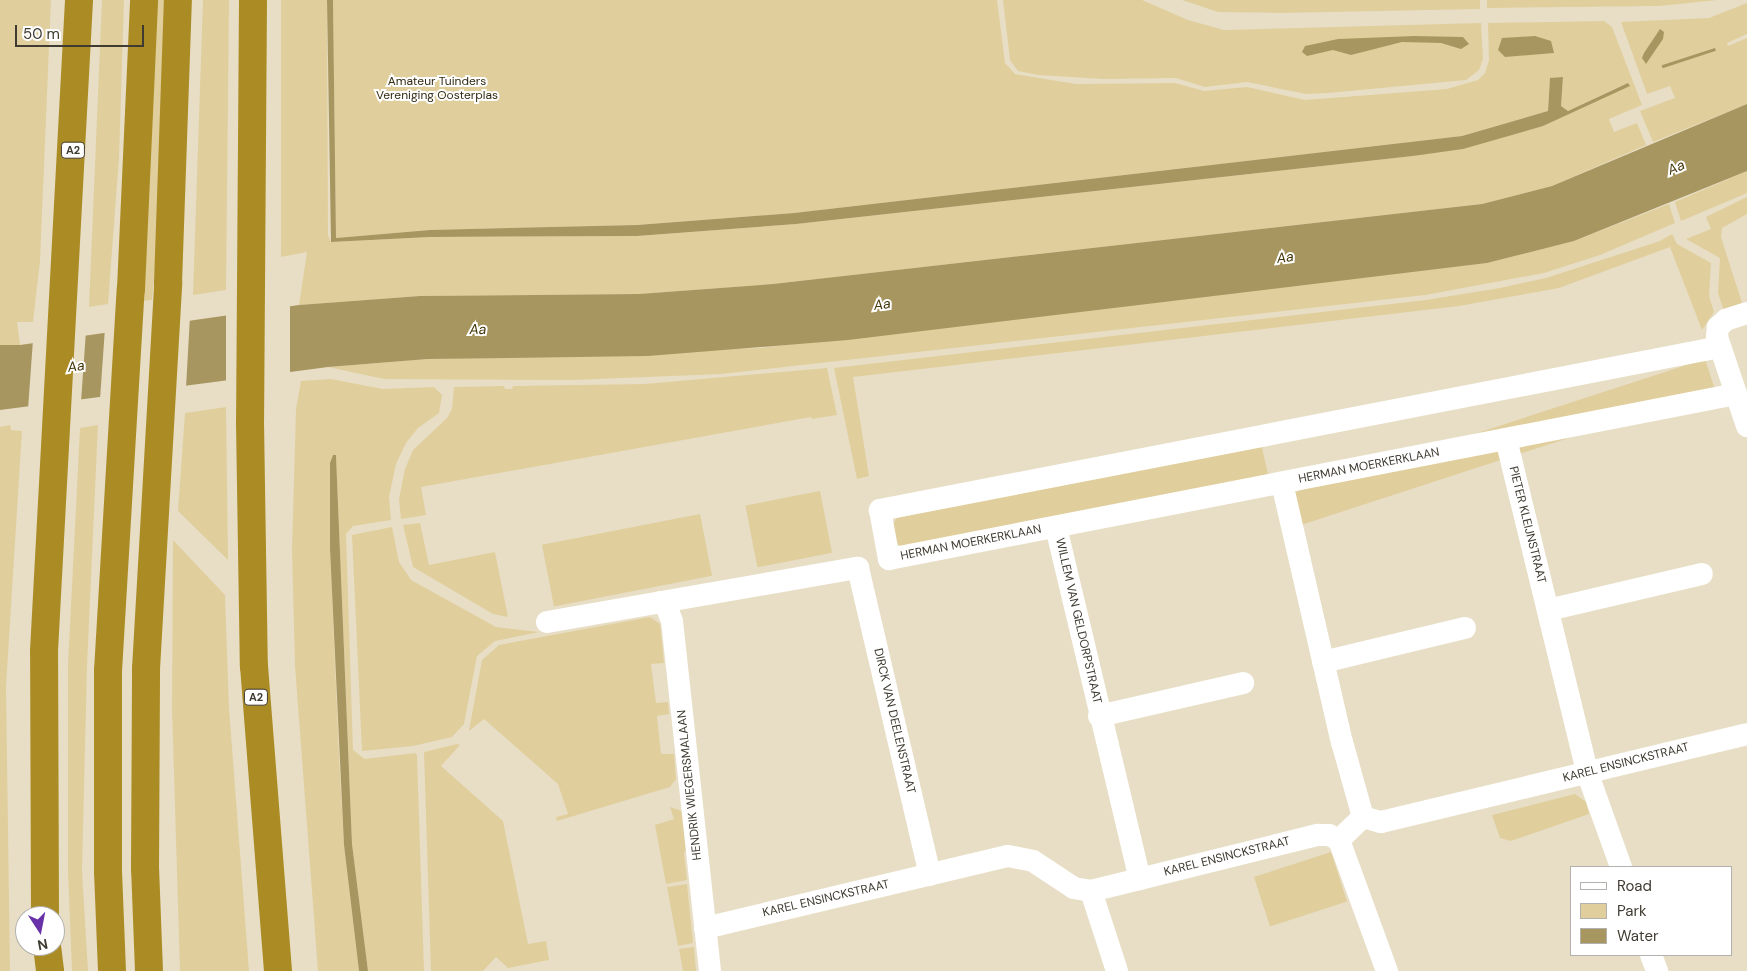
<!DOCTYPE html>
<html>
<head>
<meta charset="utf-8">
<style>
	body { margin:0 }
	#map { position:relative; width:1747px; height:971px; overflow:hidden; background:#e7dec5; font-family:"DM Sans",sans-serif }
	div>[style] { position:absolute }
	.green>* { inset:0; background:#e0cf9d; transform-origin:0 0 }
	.water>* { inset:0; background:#a89660; transform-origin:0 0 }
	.pier>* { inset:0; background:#e7dec5 }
	.minor>* { height:22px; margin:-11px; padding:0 11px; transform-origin:11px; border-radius:11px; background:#fff }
	.highway>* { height:28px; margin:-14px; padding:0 14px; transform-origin:14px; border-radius:14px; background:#ab8c24 }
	span { translate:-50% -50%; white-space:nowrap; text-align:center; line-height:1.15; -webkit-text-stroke:4px #fff; paint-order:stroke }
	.shield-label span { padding:1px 4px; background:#fff; border:1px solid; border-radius:4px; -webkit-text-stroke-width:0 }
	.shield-label { font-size:11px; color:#3f3b31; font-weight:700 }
	.park-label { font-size:12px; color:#322910 }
	.street-label { font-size:12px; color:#3f3b31 }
	.water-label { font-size:14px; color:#443609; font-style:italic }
	.legend { position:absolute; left:1570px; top:866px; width:162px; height:90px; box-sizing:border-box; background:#fff; border:1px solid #b2b1ad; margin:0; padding:6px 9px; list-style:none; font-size:15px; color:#3f3b31 }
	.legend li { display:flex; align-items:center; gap:10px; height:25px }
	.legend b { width:25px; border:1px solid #b2b1ad }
	.north { position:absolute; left:15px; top:906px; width:50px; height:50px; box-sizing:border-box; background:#fff; border:1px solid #b2b1ad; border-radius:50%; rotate:169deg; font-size:14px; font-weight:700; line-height:20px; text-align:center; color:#3f3b31 }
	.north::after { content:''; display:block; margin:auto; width:18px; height:22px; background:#6931a8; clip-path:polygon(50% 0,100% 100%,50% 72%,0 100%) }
	.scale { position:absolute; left:15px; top:25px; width:129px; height:22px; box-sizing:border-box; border:2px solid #3f3b31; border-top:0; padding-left:6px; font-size:15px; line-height:18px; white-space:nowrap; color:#3f3b31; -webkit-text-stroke:4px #fff; paint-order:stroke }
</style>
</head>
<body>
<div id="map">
	<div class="green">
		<i style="clip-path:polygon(0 0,51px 0,40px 261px,33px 322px,17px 322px,20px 345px,0 345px)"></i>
		<i style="clip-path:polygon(102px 0,124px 0,119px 158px,108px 304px,89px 307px)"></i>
		<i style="clip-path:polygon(157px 0,168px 0,158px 239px,152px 300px,143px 301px)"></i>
		<i style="clip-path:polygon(203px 0,229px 0,226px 290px,193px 295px)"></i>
		<i style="clip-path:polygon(281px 0,327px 0,328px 235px,331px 242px,430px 237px,637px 236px,796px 224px,1413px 156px,1543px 126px,1627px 83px,1568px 111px,1561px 106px,1563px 77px,1550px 79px,1548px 111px,1462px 136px,794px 213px,637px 225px,430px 230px,336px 238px,333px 0,997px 0,1005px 63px,1015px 74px,1076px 84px,1175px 83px,1204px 91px,1247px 87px,1305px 100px,1447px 89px,1478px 80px,1485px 73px,1489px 60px,1488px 23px,1604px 21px,1612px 27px,1642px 105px,1609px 119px,1614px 132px,1637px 123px,1646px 145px,1552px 186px,1482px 204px,773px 284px,639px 294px,420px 296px,299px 305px,307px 252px,281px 257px)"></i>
		<i style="clip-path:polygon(1003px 0,1142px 0,1188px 20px,1224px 30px,1481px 23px,1483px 59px,1479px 70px,1466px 80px,1328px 93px,1306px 94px,1247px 82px,1205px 87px,1176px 78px,1104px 79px,1038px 75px,1018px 71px,1010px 60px)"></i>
		<i style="clip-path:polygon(1182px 0,1480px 0,1480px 9px,1281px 13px,1218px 12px)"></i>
		<i style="clip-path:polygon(1487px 0,1717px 0,1659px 6px,1487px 8px)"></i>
		<i style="clip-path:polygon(1747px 3px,1747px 34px,1727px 43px,1728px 46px,1747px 38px,1747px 104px,1653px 142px,1640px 111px,1675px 98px,1670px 86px,1647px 94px,1621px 22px,1709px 18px)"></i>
		<i style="clip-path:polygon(1747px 171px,1747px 193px,1681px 221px,1675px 202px)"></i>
		<i style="clip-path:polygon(1747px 197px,1747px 214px,1722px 228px,1721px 237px,1743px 306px,1725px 314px,1718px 293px,1720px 258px,1686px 239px,1711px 229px,1706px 217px)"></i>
		<i style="clip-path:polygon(1669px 204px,1675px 223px,1600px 255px,1544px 273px,1425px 295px,721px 374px,573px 380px,384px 379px,328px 367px,428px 359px,759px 348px,1487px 263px,1574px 241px)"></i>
		<i style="clip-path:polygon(1672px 234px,1677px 244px,1711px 263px,1709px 296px,1714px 312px,1702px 330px,1670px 247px,1559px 288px,1459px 306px,853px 377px,869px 476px,857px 479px,834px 368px,1426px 300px,1500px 288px,1546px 278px,1660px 241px)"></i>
		<i style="left:1705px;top:359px;width:33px;height:446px;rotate:72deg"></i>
		<i style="clip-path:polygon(827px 368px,837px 415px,812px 419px,811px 417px,421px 487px,426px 515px,401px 519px,399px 499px,405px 469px,413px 450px,447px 418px,452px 409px,454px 387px,504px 386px,505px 389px,512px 389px,513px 386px,645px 384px)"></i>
		<i style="clip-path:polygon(331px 379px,383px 389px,434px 387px,442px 395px,439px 413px,418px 428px,406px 443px,396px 464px,389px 497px,391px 520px,353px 526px,346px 534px,353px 750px,365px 759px,415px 753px,417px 755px,424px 971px,368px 971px,352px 844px,336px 455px,333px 455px,330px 463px,330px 549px,339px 756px,344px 845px,359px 971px,318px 971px,295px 666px,292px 550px,296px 409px,301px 381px)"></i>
		<i style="clip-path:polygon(226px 407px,228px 560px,178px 511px,185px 413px)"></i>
		<i style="clip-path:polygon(10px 425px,11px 430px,22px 431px,6px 687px,10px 971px,0 971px,0 427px)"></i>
		<i style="clip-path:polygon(98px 425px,87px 666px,82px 871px,88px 971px,72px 971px,68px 871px,68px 665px,80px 428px)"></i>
		<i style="clip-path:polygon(1261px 443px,1269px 479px,901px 547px,895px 541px,893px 524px,897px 518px)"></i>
		<i style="left:820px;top:491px;width:63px;height:76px;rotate:79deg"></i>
		<i style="left:700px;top:514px;width:63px;height:161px;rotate:79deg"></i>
		<i style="clip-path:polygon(420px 523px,429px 565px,495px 552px,508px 617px,493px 614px,413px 567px,403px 525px)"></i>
		<i style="clip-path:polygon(392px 527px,399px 562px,411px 580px,496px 627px,539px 632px,495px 641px,477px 656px,464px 724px,452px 737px,413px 746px,362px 751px,352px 535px)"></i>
		<i style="clip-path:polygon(173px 540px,225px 595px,229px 708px,249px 971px,180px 971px,172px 708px)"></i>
		<i style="clip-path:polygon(650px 617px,660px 624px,664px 663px,651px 664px,656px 703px,668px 702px,669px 714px,657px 716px,661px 754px,674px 754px,676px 779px,670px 787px,557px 821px,556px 817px,568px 814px,558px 784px,484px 719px,469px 731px,482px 660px,499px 645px)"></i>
		<i style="clip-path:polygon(457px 744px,460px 745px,441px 766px,503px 821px,528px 944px,546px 941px,549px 960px,508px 968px,496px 957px,483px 971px,431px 971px,424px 752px)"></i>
		<i style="clip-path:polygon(1575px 794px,1586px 802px,1589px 814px,1511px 841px,1500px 838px,1492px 815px)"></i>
		<i style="clip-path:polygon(670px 807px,682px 811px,689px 846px,684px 853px,687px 880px,666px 884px,655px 825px,674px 819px)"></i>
		<i style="left:1331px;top:852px;width:52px;height:81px;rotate:72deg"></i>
		<i style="clip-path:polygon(687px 884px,693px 943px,678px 946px,667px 887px)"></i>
		<i style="clip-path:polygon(694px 947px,696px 971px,683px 971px,679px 949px)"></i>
	</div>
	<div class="water">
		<i style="clip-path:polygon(327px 0,333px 0,336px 238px,430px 230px,637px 225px,794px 213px,1462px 136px,1548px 111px,1550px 78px,1563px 77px,1561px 106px,1568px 111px,1628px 83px,1630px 86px,1543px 126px,1463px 149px,1413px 156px,796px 224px,637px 236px,430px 237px,331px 242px)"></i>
		<i style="clip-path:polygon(1660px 29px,1664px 32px,1663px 39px,1646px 64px,1642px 58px,1644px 53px)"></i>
		<i style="clip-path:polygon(1414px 36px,1463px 37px,1469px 44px,1461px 49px,1441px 43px,1402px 42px,1351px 55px,1333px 50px,1307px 56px,1302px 52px,1305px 46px,1338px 39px)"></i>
		<i style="clip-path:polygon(1535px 36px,1551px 41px,1554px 53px,1505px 57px,1498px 50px,1502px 38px)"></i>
		<i style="left:1715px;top:48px;width:3px;height:56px;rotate:72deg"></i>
		<i style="clip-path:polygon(1747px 104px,1747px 171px,1574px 241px,1487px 263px,848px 340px,648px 356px,428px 359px,328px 367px,0 410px,0 345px,20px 345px,299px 305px,420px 296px,639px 294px,773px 284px,1482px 204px,1552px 186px)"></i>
		<i style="clip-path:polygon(333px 455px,336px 455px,352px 844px,368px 971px,359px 971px,344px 845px,330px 549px,330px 463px)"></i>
	</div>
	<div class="pier">
		<i style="clip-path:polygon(290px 303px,290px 374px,226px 383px,226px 312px)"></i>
		<i style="clip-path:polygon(190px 316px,186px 388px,100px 399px,105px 328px)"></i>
		<i style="clip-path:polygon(86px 331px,81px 402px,28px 409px,33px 340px)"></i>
	</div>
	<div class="minor">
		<i style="left:1747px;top:313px;width:22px;rotate:162deg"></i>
		<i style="left:1726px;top:320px;width:11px;rotate:139deg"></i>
		<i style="left:1718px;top:327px;width:10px;rotate:96deg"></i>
		<i style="left:1717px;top:337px;width:94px;rotate:71.4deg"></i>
		<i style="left:1720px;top:347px;width:856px;rotate:169.02deg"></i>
		<i style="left:880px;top:510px;width:50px;rotate:79.6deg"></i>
		<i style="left:889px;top:559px;width:863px;rotate:-11.02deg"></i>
		<i style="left:1506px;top:439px;width:343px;rotate:76.3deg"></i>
		<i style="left:1587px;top:772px;width:101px;rotate:70.3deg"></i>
		<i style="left:1282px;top:483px;width:266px;rotate:77deg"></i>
		<i style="left:1342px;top:742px;width:78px;rotate:74.4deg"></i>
		<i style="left:1056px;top:527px;width:362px;rotate:76.6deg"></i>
		<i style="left:661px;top:602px;width:8px;rotate:45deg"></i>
		<i style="left:667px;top:608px;width:14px;rotate:69deg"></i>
		<i style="left:672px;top:621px;width:352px;rotate:83.8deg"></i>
		<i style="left:1548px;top:610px;width:158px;rotate:-13.2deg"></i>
		<i style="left:547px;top:622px;width:316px;rotate:-9.9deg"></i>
		<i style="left:858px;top:568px;width:315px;rotate:76.8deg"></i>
		<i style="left:1323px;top:662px;width:146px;rotate:-13.5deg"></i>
		<i style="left:1099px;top:716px;width:148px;rotate:-12.9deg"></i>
		<i style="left:1339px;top:840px;width:140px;rotate:69.9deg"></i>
		<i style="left:1091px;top:891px;width:84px;rotate:72deg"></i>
		<i style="left:705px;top:928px;width:311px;rotate:-13.4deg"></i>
		<i style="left:1008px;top:856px;width:25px;rotate:11deg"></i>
		<i style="left:1033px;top:861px;width:49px;rotate:33.4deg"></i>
		<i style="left:1074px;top:888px;width:17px;rotate:10deg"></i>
		<i style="left:1091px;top:891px;width:234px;rotate:-13.9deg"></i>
		<i style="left:1318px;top:835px;width:11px"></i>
		<i style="left:1329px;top:835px;width:11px;rotate:27deg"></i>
		<i style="left:1339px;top:840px;width:33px;rotate:-44deg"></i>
		<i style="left:1363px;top:817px;width:19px;rotate:16deg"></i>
		<i style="left:1381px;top:822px;width:376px;rotate:-13.5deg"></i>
		<i style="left:1651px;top:955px;width:17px;rotate:69deg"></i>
	</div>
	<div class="highway">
		<i style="left:253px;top:0;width:422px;rotate:90.4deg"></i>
		<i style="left:250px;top:422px;width:244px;rotate:89.1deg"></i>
		<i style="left:254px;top:666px;width:306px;rotate:85.5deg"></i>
		<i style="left:45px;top:916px;width:265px;rotate:-90.2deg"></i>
		<i style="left:44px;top:651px;width:652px;rotate:-86.92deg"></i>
		<i style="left:47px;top:946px;width:25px;rotate:83deg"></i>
		<i style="left:112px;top:971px;width:100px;rotate:-92.3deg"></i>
		<i style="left:108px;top:871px;width:200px;rotate:-90deg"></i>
		<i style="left:108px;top:671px;width:383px;rotate:-86.6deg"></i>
		<i style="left:131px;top:289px;width:289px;rotate:-87.4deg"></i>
		<i style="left:149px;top:971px;width:102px;rotate:-92.2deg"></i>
		<i style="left:145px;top:869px;width:200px;rotate:-89.7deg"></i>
		<i style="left:146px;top:669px;width:387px;rotate:-86.7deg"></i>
		<i style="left:168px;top:283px;width:283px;rotate:-88deg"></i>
	</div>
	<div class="shield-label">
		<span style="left:73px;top:150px">A2</span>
		<span style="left:256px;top:697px">A2</span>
	</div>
	<div class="park-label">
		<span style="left:437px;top:89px">Amateur Tuinders<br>Vereniging Oosterplas</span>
	</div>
	<div class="street-label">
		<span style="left:1369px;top:466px;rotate:-11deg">HERMAN MOERKERKLAAN</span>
		<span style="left:1527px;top:525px;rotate:76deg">PIETER KLEIJNSTRAAT</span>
		<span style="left:971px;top:543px;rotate:-11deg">HERMAN MOERKERKLAAN</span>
		<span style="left:1078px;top:621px;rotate:77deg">WILLEM VAN GELDORPSTRAAT</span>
		<span style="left:894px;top:721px;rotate:77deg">DIRCK VAN DEELENSTRAAT</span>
		<span style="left:1626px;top:763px;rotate:-14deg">KAREL ENSINCKSTRAAT</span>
		<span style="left:690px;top:785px;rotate:-96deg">HENDRIK WIEGERSMALAAN</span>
		<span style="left:1227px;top:857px;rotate:-14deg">KAREL ENSINCKSTRAAT</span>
		<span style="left:826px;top:899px;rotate:-13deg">KAREL ENSINCKSTRAAT</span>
	</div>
	<div class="water-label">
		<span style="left:1676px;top:167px;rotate:-23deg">Aa</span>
		<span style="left:1285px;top:257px;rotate:-7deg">Aa</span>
		<span style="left:882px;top:304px;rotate:-7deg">Aa</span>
		<span style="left:478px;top:329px;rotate:-1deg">Aa</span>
		<span style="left:76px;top:366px;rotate:-8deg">Aa</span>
	</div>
	<ul class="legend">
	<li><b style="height:6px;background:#fff"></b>Road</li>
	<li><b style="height:14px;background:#e0cf9d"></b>Park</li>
	<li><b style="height:14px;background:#a89660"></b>Water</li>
	</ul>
	<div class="north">N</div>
	<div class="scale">50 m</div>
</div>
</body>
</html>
